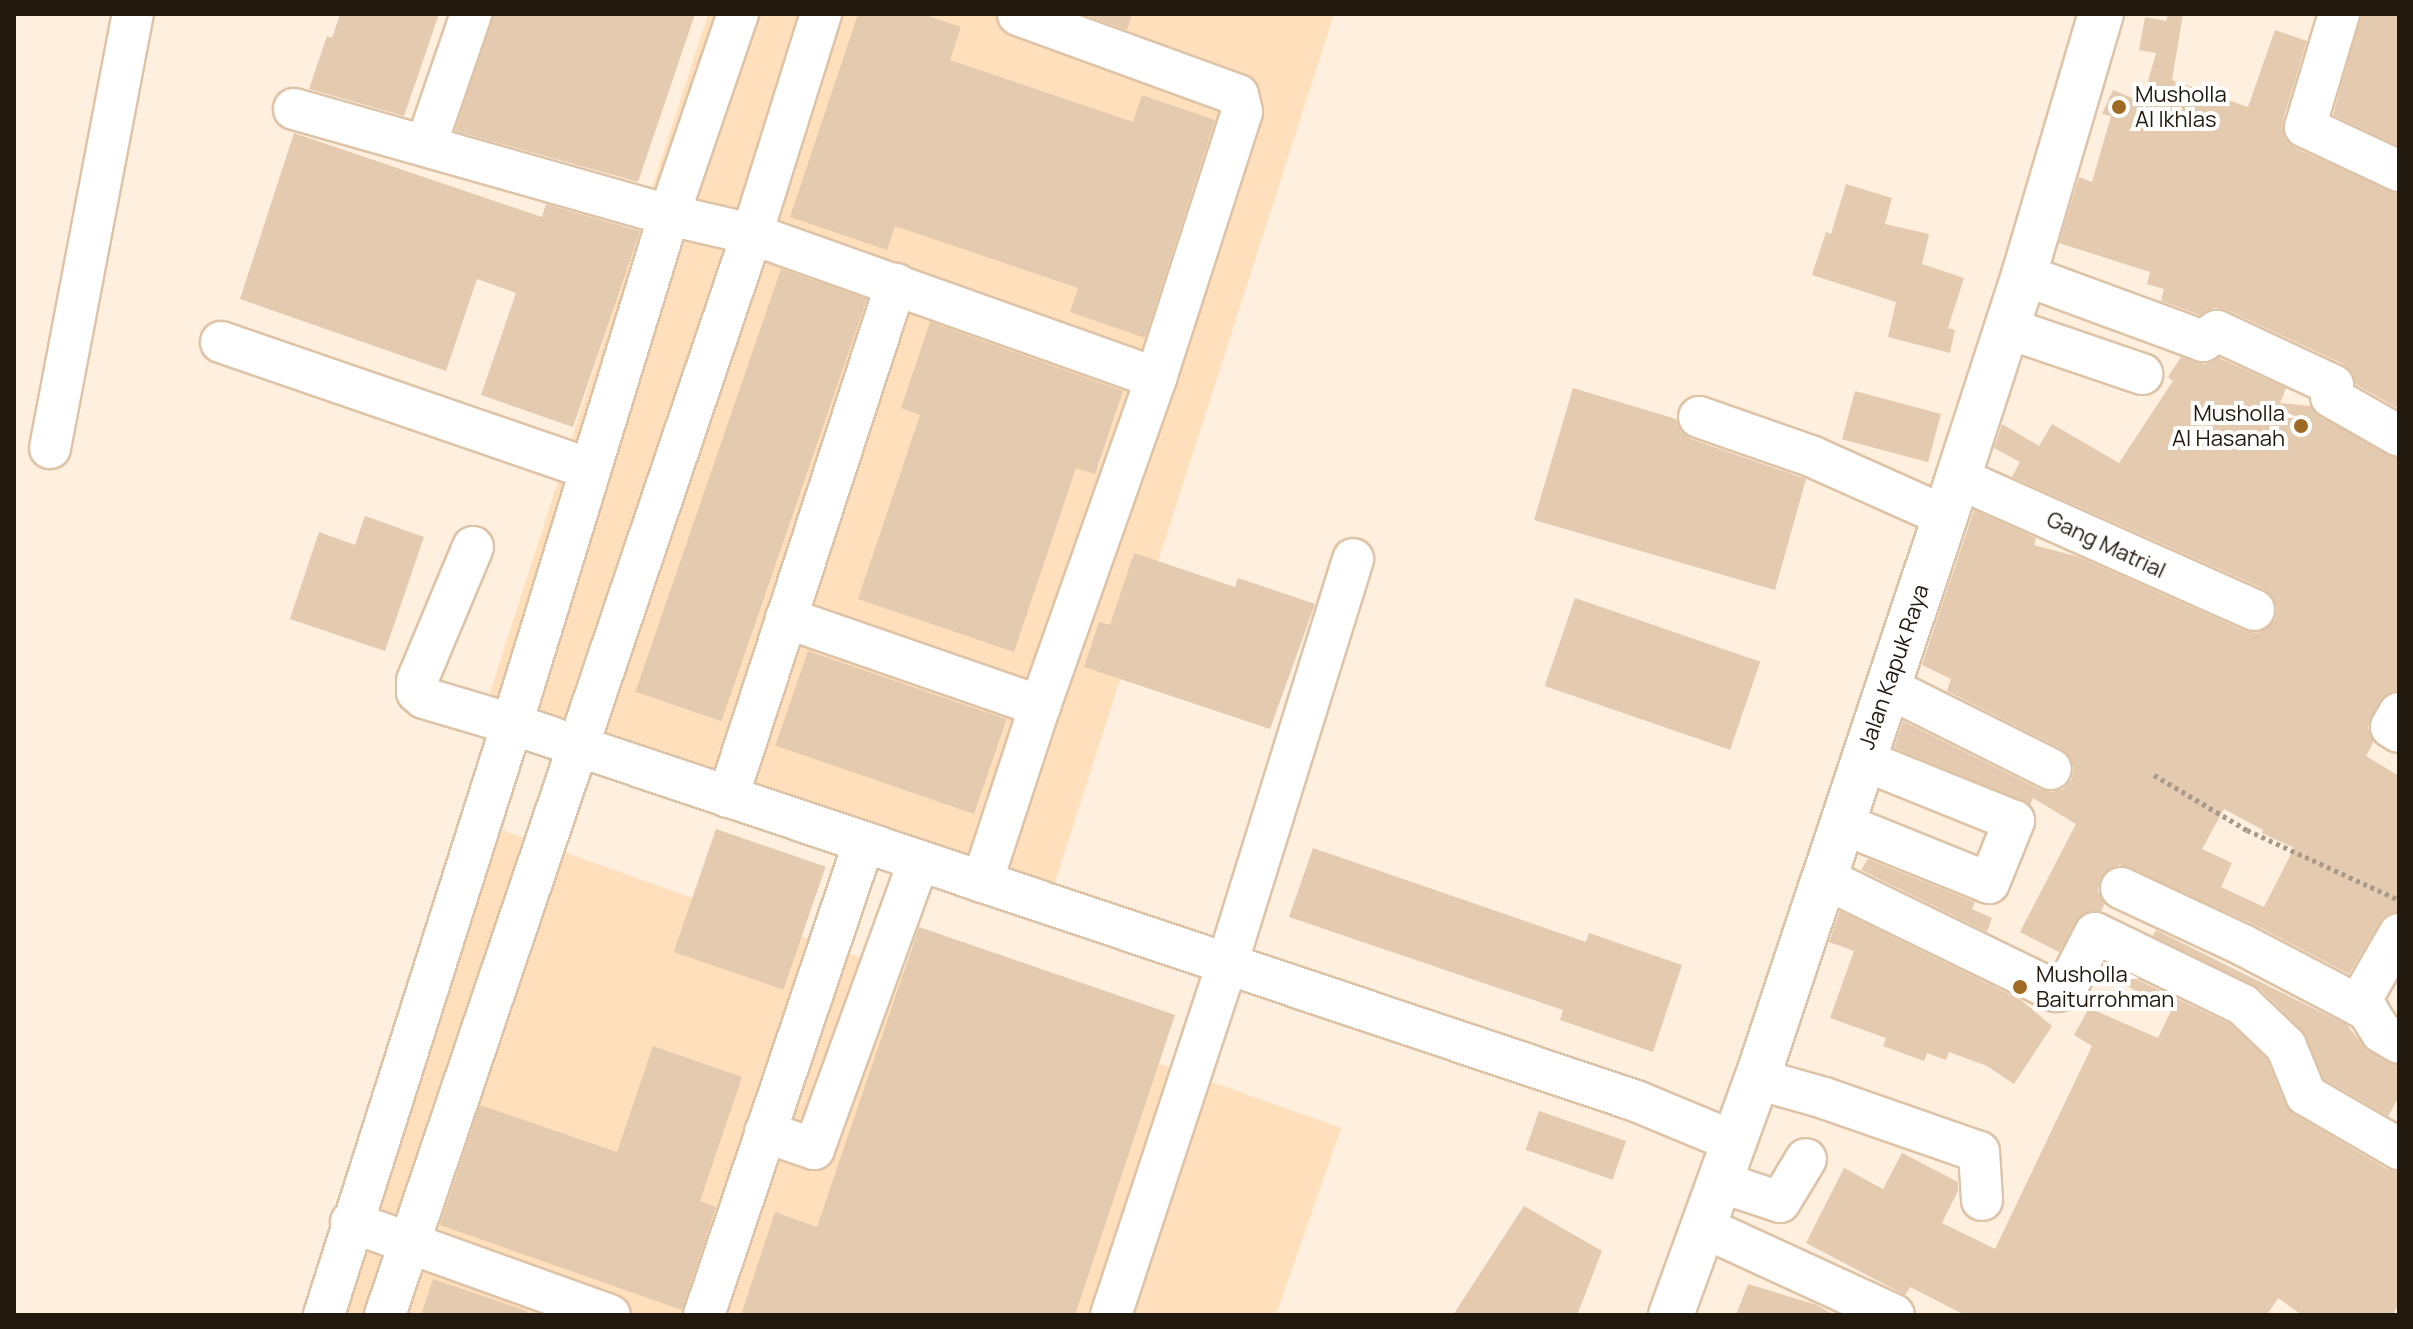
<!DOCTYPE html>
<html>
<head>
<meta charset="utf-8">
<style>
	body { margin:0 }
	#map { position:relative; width:2413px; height:1329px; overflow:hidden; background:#ffefde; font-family:Manrope,sans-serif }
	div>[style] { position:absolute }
	.built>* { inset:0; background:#ffdfbc }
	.building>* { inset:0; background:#e4caae; transform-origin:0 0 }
	.path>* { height:5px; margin-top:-2.5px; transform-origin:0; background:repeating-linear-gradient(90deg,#a79a8b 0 4px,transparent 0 8px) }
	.roads { filter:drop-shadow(2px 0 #ddc3a7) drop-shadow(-2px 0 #ddc3a7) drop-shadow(0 2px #ddc3a7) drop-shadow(0 -2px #ddc3a7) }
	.minor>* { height:40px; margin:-20px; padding:0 20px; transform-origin:20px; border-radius:20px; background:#fff }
	.major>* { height:44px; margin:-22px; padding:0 22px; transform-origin:22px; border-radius:22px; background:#fff }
	.dots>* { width:22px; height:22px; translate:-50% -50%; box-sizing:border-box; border:4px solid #fff; border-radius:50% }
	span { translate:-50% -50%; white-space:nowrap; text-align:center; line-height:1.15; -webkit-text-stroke:8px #fff; paint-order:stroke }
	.poi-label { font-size:22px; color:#22190e }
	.left { translate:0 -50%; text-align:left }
	.right { translate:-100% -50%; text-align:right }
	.street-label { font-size:22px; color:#22190e }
	.frame { position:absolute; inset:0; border:16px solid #22190e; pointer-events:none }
</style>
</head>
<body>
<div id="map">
	<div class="built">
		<i style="clip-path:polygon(708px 14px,1334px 14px,1053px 888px,487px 702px)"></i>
		<i style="clip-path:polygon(493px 827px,1341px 1128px,1276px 1315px,323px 1315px)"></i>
	</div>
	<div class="building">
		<i style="clip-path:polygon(340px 14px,439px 14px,404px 116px,309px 89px,327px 36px,332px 38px)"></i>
		<i style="clip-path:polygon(493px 14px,695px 14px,638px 182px,455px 131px)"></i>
		<i style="clip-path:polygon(858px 14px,922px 14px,961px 27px,950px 60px,1133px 122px,1142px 95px,1215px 120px,1145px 338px,1070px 312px,1078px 288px,895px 226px,887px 250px,790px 217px)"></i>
		<i style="clip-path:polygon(1083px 14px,1132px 14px,1127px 30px)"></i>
		<i style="clip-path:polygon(2168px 14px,2183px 14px,2172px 80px,2248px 107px,2275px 30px,2307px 41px,2283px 120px,2286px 140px,2295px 148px,2399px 194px,2399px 409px,2355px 384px,2353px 374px,2343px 364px,2227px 310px,2214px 308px,2200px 315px,2161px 301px,2164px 289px,2147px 284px,2150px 272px,2059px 243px,2079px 177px,2092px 182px,2111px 116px,2102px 114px,2113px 90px,2142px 102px,2156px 53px,2139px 50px,2145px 17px,2166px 21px)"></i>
		<i style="clip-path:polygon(2361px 14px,2399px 14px,2399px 146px,2333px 115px)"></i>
		<i style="clip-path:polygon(294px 133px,542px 217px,546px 204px,640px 231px,573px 427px,481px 395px,516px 293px,477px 279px,446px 371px,240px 299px)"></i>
		<i style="clip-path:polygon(1846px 184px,1892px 198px,1885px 224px,1929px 234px,1922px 264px,1964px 278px,1948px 328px,1955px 330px,1950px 353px,1888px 337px,1896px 302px,1812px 275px,1826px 232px,1831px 234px)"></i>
		<i style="left:781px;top:269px;width:91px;height:447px;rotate:19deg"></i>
		<i style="clip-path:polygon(930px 322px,1123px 391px,1095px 474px,1076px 468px,1014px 652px,858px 599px,920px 415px,901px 408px)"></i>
		<i style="clip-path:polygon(evenodd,2181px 357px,2205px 364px,2219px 358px,2286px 388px,2280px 403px,2310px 406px,2320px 417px,2399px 459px,2399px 690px,2387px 694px,2371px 716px,2368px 728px,2374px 741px,2366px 756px,2399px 776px,2399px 911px,2388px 914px,2380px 922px,2349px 974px,2253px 924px,2120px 865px,2109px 869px,2100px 879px,2098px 891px,2105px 903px,2101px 911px,2082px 914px,2059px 952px,2020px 932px,2076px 824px,2033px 798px,2030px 805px,1894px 748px,1903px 721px,2041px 790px,2052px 792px,2063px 789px,2072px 779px,2074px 767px,2062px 749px,1947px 691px,1951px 679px,1922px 665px,1974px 510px,2036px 538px,2034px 545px,2079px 557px,2245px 631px,2257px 633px,2275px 620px,2277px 607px,2264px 589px,2012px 477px,2020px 462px,1994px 448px,2002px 424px,2039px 446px,2052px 424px,2119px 463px,2173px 381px,2168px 377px,2181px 357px,2224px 809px,2263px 830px,2262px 833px,2294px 848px,2264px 907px,2221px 887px,2232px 863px,2202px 849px,2224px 809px)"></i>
		<i style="clip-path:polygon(1573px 388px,1676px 419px,1681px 431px,1691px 439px,1806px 479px,1775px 590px,1534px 520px)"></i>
		<i style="left:1855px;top:391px;width:89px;height:50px;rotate:15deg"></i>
		<i style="clip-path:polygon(365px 516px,424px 537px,385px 651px,290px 619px,319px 532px,355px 545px)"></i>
		<i style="clip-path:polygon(1134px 553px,1235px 587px,1238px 578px,1315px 604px,1270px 729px,1084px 667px,1099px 622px,1110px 625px)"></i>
		<i style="left:1575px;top:598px;width:196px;height:93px;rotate:19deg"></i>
		<i style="left:808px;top:651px;width:210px;height:100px;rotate:19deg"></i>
		<i style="left:716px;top:829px;width:116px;height:130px;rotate:19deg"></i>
		<i style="clip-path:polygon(1313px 848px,1586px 942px,1589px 933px,1682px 965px,1653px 1052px,1560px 1020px,1563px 1010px,1289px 917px)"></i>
		<i style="clip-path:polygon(1868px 859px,1975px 902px,1972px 909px,1992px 918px,1987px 932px,1861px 870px)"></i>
		<i style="clip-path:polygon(1840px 911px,2021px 1000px,2052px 1026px,2014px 1084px,1987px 1066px,1949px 1052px,1946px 1060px,1927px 1053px,1924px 1061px,1883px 1046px,1886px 1038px,1830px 1018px,1854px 951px,1829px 942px)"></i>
		<i style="clip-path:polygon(919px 927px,1175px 1015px,1075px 1315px,741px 1315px,775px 1212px,817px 1227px)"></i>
		<i style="clip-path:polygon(2156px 930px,2347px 1025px,2368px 1051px,2399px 1066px,2399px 1097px,2388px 1116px,2324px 1079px,2302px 1030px,2259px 988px,2153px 936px)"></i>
		<i style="clip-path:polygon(2117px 970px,2230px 1024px,2267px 1059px,2285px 1104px,2294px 1114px,2387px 1169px,2399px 1172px,2399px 1303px,2393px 1315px,2302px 1315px,2278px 1298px,2267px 1315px,1965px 1315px,1910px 1287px,1905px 1295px,1806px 1243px,1844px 1168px,1883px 1189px,1902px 1153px,1958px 1182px,1958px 1191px,1942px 1223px,1995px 1249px,2092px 1046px,2074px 1035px,2089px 1008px,2158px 1038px,2172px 1009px,2113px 979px)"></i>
		<i style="clip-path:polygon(653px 1046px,742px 1077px,700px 1201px,716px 1207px,682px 1310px,440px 1225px,480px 1105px,617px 1152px)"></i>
		<i style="left:1539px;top:1111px;width:92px;height:41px;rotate:19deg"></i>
		<i style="clip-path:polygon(1524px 1206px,1602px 1251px,1577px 1315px,1453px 1315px)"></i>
		<i style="clip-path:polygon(433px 1279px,527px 1311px,526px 1315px,421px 1315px)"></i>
		<i style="clip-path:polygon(1748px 1284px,1817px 1305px,1834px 1315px,1736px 1315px)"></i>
	</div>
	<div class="path">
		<i style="left:2154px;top:775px;width:108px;rotate:30.6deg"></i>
		<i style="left:2247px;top:830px;width:167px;rotate:24.7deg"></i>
	</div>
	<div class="roads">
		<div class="minor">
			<i style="left:2339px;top:14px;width:118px;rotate:106.7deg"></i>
			<i style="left:2305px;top:127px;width:104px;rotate:25.1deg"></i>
			<i style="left:294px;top:109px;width:390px;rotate:15.8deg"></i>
			<i style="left:669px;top:215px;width:85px;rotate:12.9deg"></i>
			<i style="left:752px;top:234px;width:429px;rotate:19.6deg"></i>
			<i style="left:426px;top:145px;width:139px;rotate:-71deg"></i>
			<i style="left:2024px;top:275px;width:191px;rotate:20.2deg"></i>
			<i style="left:2203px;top:341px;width:17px;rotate:-36deg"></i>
			<i style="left:2217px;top:331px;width:128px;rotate:25deg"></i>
			<i style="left:2333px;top:385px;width:12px;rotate:99deg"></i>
			<i style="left:2331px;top:397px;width:78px;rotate:29.8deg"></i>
			<i style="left:2007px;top:328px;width:143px;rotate:18.8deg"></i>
			<i style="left:221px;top:342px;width:390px;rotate:19deg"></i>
			<i style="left:1699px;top:417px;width:121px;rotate:19.3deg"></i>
			<i style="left:1813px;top:457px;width:145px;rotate:24.1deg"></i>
			<i style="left:50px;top:448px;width:442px;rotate:-79.2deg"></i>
			<i style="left:1958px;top:478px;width:324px;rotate:24deg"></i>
			<i style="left:473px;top:547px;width:145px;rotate:112.7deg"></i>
			<i style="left:417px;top:681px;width:11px;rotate:90deg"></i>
			<i style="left:417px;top:692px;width:9px;rotate:41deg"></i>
			<i style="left:424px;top:698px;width:92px;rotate:16.5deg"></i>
			<i style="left:512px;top:724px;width:1186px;rotate:18.54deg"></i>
			<i style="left:1636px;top:1101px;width:107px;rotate:22.5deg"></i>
			<i style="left:786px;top:618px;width:269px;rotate:19.1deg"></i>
			<i style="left:1887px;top:687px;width:183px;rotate:26.6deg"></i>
			<i style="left:2399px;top:713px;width:16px;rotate:120deg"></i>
			<i style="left:2391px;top:727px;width:9px;rotate:32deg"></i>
			<i style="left:728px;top:797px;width:540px;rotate:-71.87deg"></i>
			<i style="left:1843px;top:824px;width:157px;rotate:22deg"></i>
			<i style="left:1989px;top:883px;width:67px;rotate:-68deg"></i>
			<i style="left:2014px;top:821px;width:163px;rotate:-158deg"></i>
			<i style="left:1826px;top:879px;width:256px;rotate:26deg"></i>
			<i style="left:2056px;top:991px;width:10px;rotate:-11deg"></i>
			<i style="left:2066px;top:989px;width:63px;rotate:-62.6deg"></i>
			<i style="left:2095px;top:933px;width:165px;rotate:25.9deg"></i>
			<i style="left:2243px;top:1005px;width:59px;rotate:43.6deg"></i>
			<i style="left:2286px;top:1046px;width:53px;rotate:67.8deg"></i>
			<i style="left:2306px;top:1095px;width:108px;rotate:30.1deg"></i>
			<i style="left:982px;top:882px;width:185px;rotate:-71.8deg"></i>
			<i style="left:1040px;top:706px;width:348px;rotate:-70.5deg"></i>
			<i style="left:1156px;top:378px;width:280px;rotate:-72.1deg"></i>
			<i style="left:1242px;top:112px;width:17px;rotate:-103deg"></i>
			<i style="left:1238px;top:95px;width:234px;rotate:-160deg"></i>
			<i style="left:2121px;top:888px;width:135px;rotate:25deg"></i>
			<i style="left:2243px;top:945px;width:130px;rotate:27.6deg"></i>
			<i style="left:2358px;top:1005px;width:12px;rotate:31deg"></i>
			<i style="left:2368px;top:1011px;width:25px;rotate:58deg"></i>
			<i style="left:2381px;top:1032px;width:21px;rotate:31deg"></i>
			<i style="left:2358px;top:1005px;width:82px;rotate:-60deg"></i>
			<i style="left:1757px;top:1079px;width:70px;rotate:15.8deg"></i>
			<i style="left:1824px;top:1098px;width:164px;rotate:19.2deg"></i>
			<i style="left:1979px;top:1152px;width:48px;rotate:86.4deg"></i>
			<i style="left:765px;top:1132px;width:52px;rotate:19.1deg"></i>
			<i style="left:814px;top:1149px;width:307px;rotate:-70deg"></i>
			<i style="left:1720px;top:1182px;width:63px;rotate:18.4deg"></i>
			<i style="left:1780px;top:1202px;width:50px;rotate:-58.8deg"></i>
			<i style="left:351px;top:1222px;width:275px;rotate:19.8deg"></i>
			<i style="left:1703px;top:1227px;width:210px;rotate:24.7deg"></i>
			<i style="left:324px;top:1315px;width:620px;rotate:-72.35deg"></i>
			<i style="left:512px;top:724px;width:533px;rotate:-72.86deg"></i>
			<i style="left:669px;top:215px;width:213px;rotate:-71.1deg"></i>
			<i style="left:385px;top:1315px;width:1142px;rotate:-71.25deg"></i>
			<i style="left:752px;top:234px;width:231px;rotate:-72.6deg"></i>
			<i style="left:704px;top:1315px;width:499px;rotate:-71.3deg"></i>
			<i style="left:1111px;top:1315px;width:370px;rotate:-71.7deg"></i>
			<i style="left:1227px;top:964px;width:424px;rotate:-72.7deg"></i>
		</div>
		<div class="major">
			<i style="left:1671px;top:1315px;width:251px;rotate:-70deg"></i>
			<i style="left:1757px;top:1079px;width:634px;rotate:-71.51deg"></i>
			<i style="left:1958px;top:478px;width:213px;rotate:-72deg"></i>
			<i style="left:2024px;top:275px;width:272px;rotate:-73.6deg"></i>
		</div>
	</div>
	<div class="dots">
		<i style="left:2119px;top:107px;background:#9f6a23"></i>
		<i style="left:2301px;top:426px;background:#9f6a23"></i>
		<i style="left:2020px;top:987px;background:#9f6a23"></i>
	</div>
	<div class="poi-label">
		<span class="left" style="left:2135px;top:107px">Musholla<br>Al Ikhlas</span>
		<span class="right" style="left:2285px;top:426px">Musholla<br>Al Hasanah</span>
		<span class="left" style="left:2036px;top:987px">Musholla<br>Baiturrohman</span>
	</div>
	<div class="street-label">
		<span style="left:2106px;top:545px;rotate:25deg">Gang Matrial</span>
		<span style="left:1894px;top:667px;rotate:-71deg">Jalan Kapuk Raya</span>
	</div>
	<div class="frame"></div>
</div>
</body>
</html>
